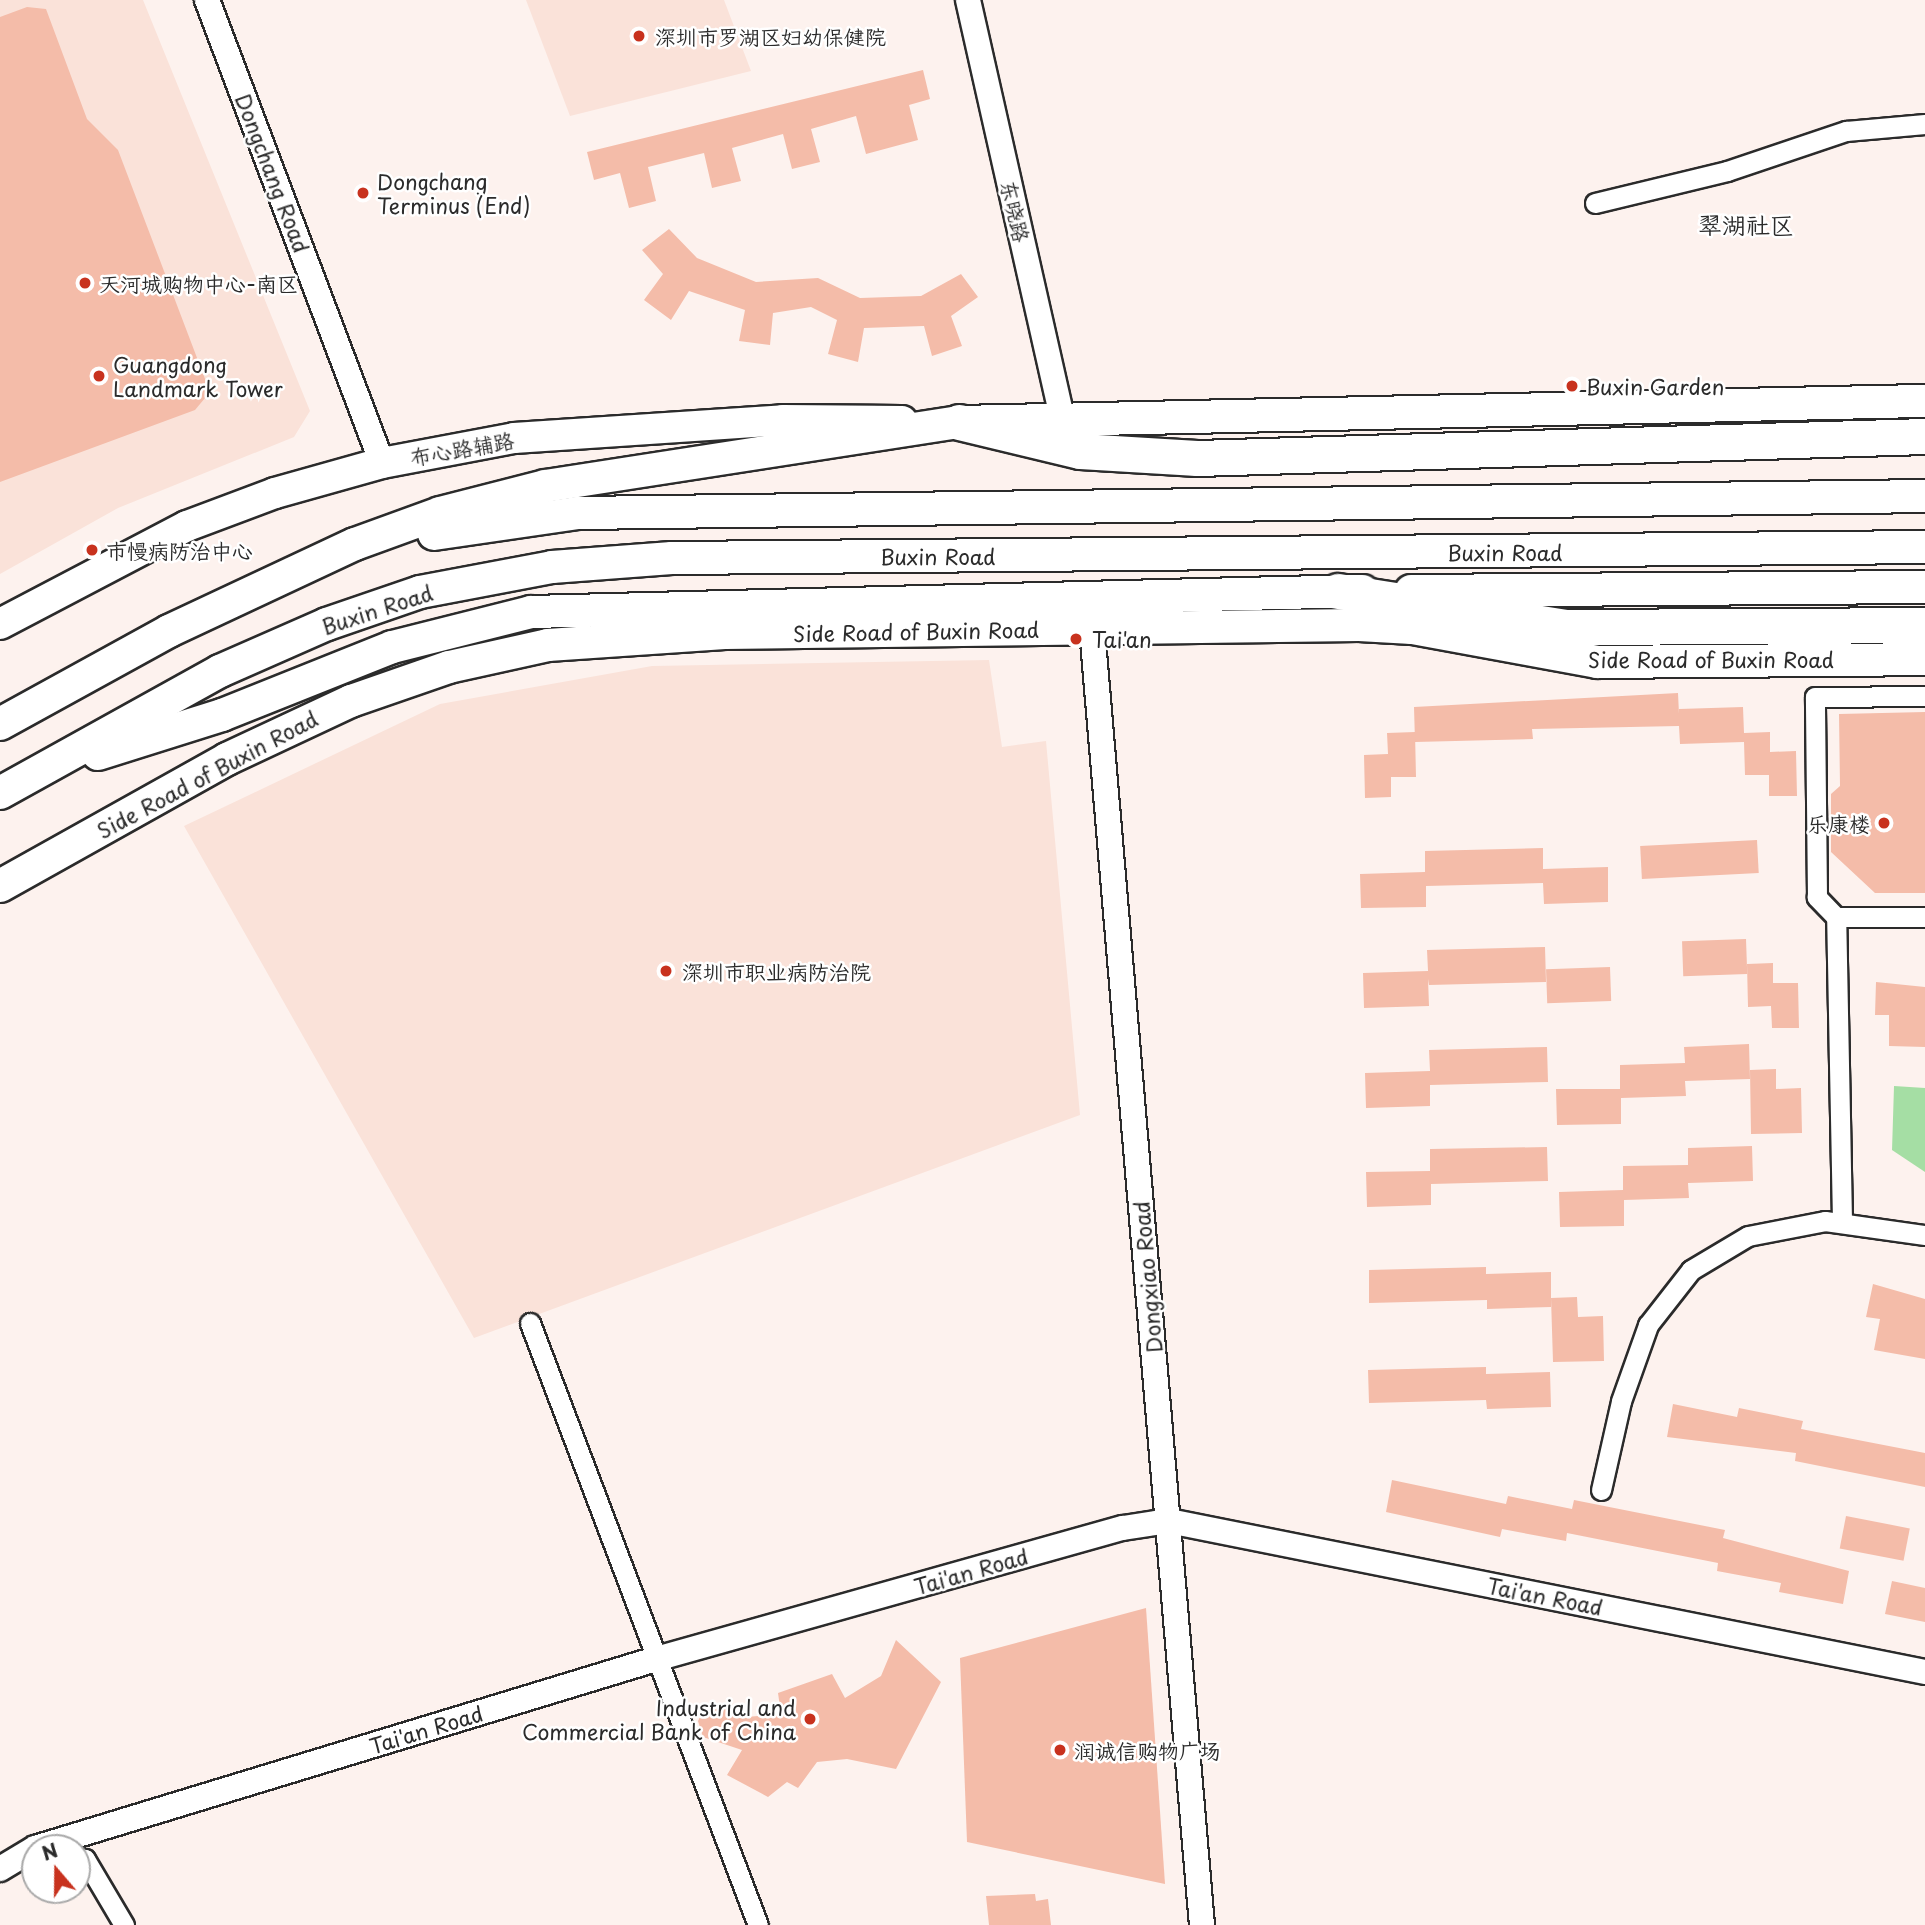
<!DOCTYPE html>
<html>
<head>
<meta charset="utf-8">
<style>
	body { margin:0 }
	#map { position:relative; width:1925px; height:1925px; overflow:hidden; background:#fdf2ee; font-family:"Playpen Sans","LXGW WenKai TC",sans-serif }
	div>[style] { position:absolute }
	.built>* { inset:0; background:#fae2d9 }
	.green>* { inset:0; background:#a5dea4 }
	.building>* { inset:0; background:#f4bca9; transform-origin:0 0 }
	.roads { filter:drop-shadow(2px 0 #2b2b2b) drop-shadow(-2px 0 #2b2b2b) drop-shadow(0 2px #2b2b2b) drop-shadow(0 -2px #2b2b2b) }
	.minor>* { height:19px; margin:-9.5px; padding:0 9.5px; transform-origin:9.5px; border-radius:9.5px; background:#fff }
	.tertiary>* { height:24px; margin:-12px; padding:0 12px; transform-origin:12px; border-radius:12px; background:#fff }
	.primary>* { height:30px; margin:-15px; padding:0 15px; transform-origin:15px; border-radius:15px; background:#fff }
	.trunk>* { height:32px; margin:-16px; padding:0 16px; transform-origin:16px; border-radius:16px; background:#fff }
	.motorway>* { height:35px; margin:-17.5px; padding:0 17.5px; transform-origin:17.5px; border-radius:17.5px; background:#fff }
	.dots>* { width:19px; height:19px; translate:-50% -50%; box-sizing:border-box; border:4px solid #fff; border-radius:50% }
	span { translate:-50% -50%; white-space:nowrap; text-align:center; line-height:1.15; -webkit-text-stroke:5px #fff; paint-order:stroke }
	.poi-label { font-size:21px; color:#2b2b2b }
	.left { translate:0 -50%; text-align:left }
	.right { translate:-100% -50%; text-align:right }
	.street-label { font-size:21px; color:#2b2b2b }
	.quarter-label { font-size:24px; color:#2b2b2b }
	.north { position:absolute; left:21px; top:1834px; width:70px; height:70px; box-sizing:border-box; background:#fff; border:2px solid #aaa; border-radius:50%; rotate:340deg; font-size:19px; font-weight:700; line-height:28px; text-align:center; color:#2b2b2b }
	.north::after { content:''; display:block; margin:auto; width:24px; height:32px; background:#c8321e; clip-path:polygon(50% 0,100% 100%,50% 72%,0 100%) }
</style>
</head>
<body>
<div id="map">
	<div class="built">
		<i style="clip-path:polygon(0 0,143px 0,310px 411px,294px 437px,118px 508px,0 574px)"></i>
		<i style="clip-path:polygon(526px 0,724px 0,751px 71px,570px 116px)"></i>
		<i style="clip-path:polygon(989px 660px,1002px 747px,1046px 741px,1080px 1115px,474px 1338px,184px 826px,440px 704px,652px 666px)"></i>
	</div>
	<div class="green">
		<i style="clip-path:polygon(1894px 1086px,1925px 1088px,1925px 1172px,1892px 1150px)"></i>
	</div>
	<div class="building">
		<i style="clip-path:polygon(27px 7px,46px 9px,87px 119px,118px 150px,210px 392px,195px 410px,0 482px,0 17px)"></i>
		<i style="clip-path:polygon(923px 70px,930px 99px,909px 105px,918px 140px,866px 154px,856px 116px,811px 129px,820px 162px,792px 169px,783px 134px,732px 148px,741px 181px,712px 188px,704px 153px,648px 167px,656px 201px,629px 208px,620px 173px,594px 180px,587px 152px)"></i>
		<i style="clip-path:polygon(669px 229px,697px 258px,756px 282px,818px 278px,860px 298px,921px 296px,961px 274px,978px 297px,951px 316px,962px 346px,932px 356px,924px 326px,864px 328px,858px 362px,828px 354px,837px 320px,811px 307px,773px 313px,770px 345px,739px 341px,745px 310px,689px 291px,671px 320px,644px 300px,663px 274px,642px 250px)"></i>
		<i style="clip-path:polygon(1678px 693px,1679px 714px,1679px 709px,1743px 707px,1744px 733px,1770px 732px,1770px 752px,1796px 751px,1797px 796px,1769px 796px,1769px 775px,1745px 775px,1744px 742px,1680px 744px,1679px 726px,1532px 729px,1533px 739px,1415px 742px,1414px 707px)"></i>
		<i style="clip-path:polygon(1925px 712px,1925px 893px,1875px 893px,1831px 852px,1831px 794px,1840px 786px,1839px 714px)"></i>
		<i style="clip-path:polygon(1415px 732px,1416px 777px,1391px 777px,1391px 797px,1365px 798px,1364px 755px,1388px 754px,1387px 733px)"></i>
		<i style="left:1757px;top:840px;width:33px;height:117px;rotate:87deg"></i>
		<i style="clip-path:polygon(1543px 848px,1543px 869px,1608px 867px,1608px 902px,1544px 904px,1543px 883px,1426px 886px,1426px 907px,1361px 908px,1360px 874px,1425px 872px,1425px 851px)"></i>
		<i style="left:1746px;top:939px;width:35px;height:64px;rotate:88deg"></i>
		<i style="clip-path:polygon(1545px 947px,1546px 982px,1429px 985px,1428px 979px,1429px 1006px,1364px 1008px,1363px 973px,1428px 971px,1427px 950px)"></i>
		<i style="clip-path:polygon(1773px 963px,1773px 983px,1798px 983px,1799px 1028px,1772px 1028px,1771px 1006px,1748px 1007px,1747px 964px)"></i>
		<i style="left:1610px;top:967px;width:34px;height:64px;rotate:88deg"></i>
		<i style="clip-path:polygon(1876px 982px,1925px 987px,1925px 1047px,1889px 1046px,1889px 1015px,1875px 1015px)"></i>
		<i style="clip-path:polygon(1749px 1044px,1750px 1079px,1685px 1081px,1686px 1096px,1621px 1098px,1621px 1124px,1557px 1125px,1556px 1089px,1620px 1089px,1620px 1065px,1685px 1063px,1684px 1047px)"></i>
		<i style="clip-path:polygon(1547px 1047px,1548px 1082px,1430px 1085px,1430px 1106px,1366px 1108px,1365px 1073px,1430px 1071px,1429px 1050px)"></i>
		<i style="clip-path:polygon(1776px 1069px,1776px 1089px,1801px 1088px,1802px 1133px,1751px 1134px,1750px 1070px)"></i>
		<i style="clip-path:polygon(1752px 1146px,1753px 1181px,1688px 1183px,1689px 1198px,1624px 1200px,1624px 1226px,1560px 1227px,1559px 1192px,1623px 1190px,1623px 1166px,1688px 1165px,1688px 1148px)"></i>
		<i style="clip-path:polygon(1547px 1147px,1548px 1181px,1431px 1184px,1431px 1205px,1367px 1207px,1366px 1172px,1430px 1171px,1430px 1149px)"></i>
		<i style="clip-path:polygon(1486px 1267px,1486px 1274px,1551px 1272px,1551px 1307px,1487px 1309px,1487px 1300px,1369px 1303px,1369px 1270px)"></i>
		<i style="clip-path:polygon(1873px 1284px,1925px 1299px,1925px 1359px,1874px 1350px,1880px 1319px,1866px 1317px)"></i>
		<i style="clip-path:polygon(1577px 1297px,1578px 1317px,1603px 1316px,1604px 1361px,1553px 1362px,1551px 1298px)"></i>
		<i style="clip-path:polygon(1486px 1367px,1486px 1374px,1550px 1372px,1551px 1407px,1487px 1409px,1486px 1400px,1369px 1403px,1368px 1370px)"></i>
		<i style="clip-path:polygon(1673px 1404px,1737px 1417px,1739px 1408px,1803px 1421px,1801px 1429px,1925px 1453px,1925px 1487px,1795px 1461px,1796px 1453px,1667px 1437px)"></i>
		<i style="clip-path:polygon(1392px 1480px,1506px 1504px,1508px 1496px,1572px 1509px,1574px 1500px,1725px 1530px,1723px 1538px,1849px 1571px,1843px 1604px,1779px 1592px,1781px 1583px,1717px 1571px,1718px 1563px,1567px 1533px,1566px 1541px,1502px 1529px,1500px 1537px,1386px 1512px)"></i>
		<i style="left:1846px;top:1516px;width:65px;height:33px;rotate:11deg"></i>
		<i style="clip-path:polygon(1892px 1581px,1925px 1588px,1925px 1622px,1885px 1614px)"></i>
		<i style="clip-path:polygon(1146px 1608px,1165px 1884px,967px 1842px,960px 1658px)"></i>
		<i style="clip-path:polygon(896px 1640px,941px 1682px,896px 1769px,847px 1759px,817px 1762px,798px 1788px,787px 1782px,768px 1797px,727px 1775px,742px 1750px,703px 1737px,698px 1721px,705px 1707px,732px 1704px,746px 1717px,781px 1714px,778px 1693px,832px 1674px,845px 1698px,881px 1676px)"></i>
		<i style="clip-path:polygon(1035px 1894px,1036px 1901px,1048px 1899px,1051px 1925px,989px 1925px,986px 1896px)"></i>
	</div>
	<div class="roads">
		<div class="minor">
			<i style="left:1595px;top:203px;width:136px;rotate:-13.6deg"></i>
			<i style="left:1727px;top:171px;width:126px;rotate:-18.6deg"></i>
			<i style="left:1846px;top:131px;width:79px;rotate:-5.1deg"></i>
			<i style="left:1836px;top:917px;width:89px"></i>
			<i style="left:1842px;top:1221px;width:304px;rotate:-91.1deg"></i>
			<i style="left:1836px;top:917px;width:28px;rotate:-134deg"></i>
			<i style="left:1817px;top:897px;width:200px;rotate:-90.6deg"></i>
			<i style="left:1815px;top:697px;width:110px;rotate:-0.5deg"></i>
			<i style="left:530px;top:1323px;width:644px;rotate:69.26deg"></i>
			<i style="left:1601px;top:1490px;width:91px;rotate:-77.3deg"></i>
			<i style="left:1621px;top:1401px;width:81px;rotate:-70.4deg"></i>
			<i style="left:1648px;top:1325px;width:70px;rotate:-52deg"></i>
			<i style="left:1691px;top:1270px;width:66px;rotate:-30.8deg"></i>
			<i style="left:1748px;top:1236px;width:78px;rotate:-11deg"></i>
			<i style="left:1825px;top:1221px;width:101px;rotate:8deg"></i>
			<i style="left:77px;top:1858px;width:8px;rotate:7deg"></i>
			<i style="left:85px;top:1859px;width:77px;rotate:59.4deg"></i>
		</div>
		<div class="tertiary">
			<i style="left:207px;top:0;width:495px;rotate:69.3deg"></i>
			<i style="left:968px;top:0;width:433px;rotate:77.3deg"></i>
			<i style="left:1092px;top:629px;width:1301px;rotate:85.15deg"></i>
			<i style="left:35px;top:1848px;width:649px;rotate:-16.93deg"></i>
			<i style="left:656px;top:1659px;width:485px;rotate:-15.7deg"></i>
			<i style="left:1123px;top:1528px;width:47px;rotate:-8.7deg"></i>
			<i style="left:1169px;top:1521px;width:771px;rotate:11.3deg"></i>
			<i style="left:0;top:1869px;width:41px;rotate:-31deg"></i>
		</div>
		<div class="primary">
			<i style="left:0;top:624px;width:211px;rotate:-27.7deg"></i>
			<i style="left:187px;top:526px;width:94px;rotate:-20.6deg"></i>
			<i style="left:275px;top:493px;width:111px;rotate:-15.7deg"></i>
			<i style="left:382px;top:463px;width:134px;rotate:-10.7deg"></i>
			<i style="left:514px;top:438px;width:270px;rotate:-3.8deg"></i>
			<i style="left:783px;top:420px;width:119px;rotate:0.5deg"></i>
		</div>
		<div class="trunk">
			<i style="left:434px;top:534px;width:146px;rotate:-8.3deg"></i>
			<i style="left:578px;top:513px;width:1347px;rotate:-0.72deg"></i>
			<i style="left:1411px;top:591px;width:514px;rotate:-0.45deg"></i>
			<i style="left:0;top:724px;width:193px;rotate:-28.8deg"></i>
			<i style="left:169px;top:631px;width:205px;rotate:-25.1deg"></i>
			<i style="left:355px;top:544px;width:90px;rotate:-20deg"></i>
			<i style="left:440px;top:513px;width:108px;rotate:-14.4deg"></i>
			<i style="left:545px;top:486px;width:419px;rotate:-8.8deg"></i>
			<i style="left:959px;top:422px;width:966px;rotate:-1.25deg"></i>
			<i style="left:98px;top:754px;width:130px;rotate:-17.5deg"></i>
			<i style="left:222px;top:715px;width:183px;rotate:-21.8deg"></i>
			<i style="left:392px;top:647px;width:143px;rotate:-14.1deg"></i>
			<i style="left:531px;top:612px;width:832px;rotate:-1.45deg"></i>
			<i style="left:0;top:793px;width:252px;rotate:-29deg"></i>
			<i style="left:220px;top:671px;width:117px;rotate:-23.7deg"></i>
			<i style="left:327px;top:624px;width:98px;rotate:-19deg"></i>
			<i style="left:420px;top:592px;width:134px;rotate:-10.7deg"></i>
			<i style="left:552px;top:567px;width:120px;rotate:-4.3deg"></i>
			<i style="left:672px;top:558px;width:1253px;rotate:-0.5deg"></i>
			<i style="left:0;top:886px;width:260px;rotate:-29.2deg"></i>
			<i style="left:227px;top:759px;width:137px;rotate:-25.1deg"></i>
			<i style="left:351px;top:701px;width:104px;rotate:-19.1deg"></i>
			<i style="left:449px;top:667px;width:101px;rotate:-12.5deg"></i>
			<i style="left:548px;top:645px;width:177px;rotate:-3.9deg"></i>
			<i style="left:725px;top:633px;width:634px;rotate:-0.72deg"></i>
			<i style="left:1359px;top:625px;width:53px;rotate:3.2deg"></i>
			<i style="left:1412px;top:628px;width:188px;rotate:10.4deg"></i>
			<i style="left:1597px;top:662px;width:328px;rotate:-0.5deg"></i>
		</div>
		<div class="motorway">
			<i style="left:959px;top:422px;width:124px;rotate:13.5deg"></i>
			<i style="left:1080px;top:451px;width:117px;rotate:3.4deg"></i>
			<i style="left:1197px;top:458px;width:728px;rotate:-1.73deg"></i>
			<i style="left:1338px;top:591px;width:231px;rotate:9deg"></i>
			<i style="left:1566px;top:627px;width:359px;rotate:-0.3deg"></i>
		</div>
	</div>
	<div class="dots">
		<i style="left:639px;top:36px;background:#c8321e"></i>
		<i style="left:363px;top:193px;background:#c8321e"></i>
		<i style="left:85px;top:283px;background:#c8321e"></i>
		<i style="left:99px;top:376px;background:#c8321e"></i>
		<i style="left:1572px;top:386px;background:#c8321e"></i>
		<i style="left:92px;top:550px;background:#c8321e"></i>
		<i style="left:1076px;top:639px;background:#c8321e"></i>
		<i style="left:1884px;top:823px;background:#c8321e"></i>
		<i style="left:666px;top:971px;background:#c8321e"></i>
		<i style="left:810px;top:1719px;background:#c8321e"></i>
		<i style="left:1060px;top:1750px;background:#c8321e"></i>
	</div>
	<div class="poi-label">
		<span class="left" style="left:655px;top:36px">深圳市罗湖区妇幼保健院</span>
		<span class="left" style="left:377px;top:193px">Dongchang<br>Terminus (End)</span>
		<span class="left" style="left:99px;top:283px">天河城购物中心-南区</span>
		<span class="left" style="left:113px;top:376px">Guangdong<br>Landmark Tower</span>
		<span class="left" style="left:1586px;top:386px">Buxin Garden</span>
		<span class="left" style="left:106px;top:550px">市慢病防治中心</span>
		<span class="left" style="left:1092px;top:639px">Tai'an</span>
		<span class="right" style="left:1870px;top:823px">乐康楼</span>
		<span class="left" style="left:682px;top:971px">深圳市职业病防治院</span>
		<span class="right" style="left:796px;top:1719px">Industrial and<br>Commercial Bank of China</span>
		<span class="left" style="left:1074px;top:1750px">润诚信购物广场</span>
	</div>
	<div class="street-label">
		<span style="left:273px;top:173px;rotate:69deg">Dongchang Road</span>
		<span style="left:1016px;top:211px;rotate:77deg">东晓路</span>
		<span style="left:462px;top:448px;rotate:-10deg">布心路辅路</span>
		<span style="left:1505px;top:552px">Buxin Road</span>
		<span style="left:938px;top:556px">Buxin Road</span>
		<span style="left:377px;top:609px;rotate:-18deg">Buxin Road</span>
		<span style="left:916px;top:631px;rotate:-1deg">Side Road of Buxin Road</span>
		<span style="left:1711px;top:659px">Side Road of Buxin Road</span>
		<span style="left:207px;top:774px;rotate:-28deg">Side Road of Buxin Road</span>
		<span style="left:1147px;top:1277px;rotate:-95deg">Dongxiao Road</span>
		<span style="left:971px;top:1571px;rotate:-16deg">Tai'an Road</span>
		<span style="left:1545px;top:1596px;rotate:11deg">Tai'an Road</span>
		<span style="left:426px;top:1729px;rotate:-17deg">Tai'an Road</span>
	</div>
	<div class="quarter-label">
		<span style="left:1746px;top:225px">翠湖社区</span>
	</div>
	<div class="north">N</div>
</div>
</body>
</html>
